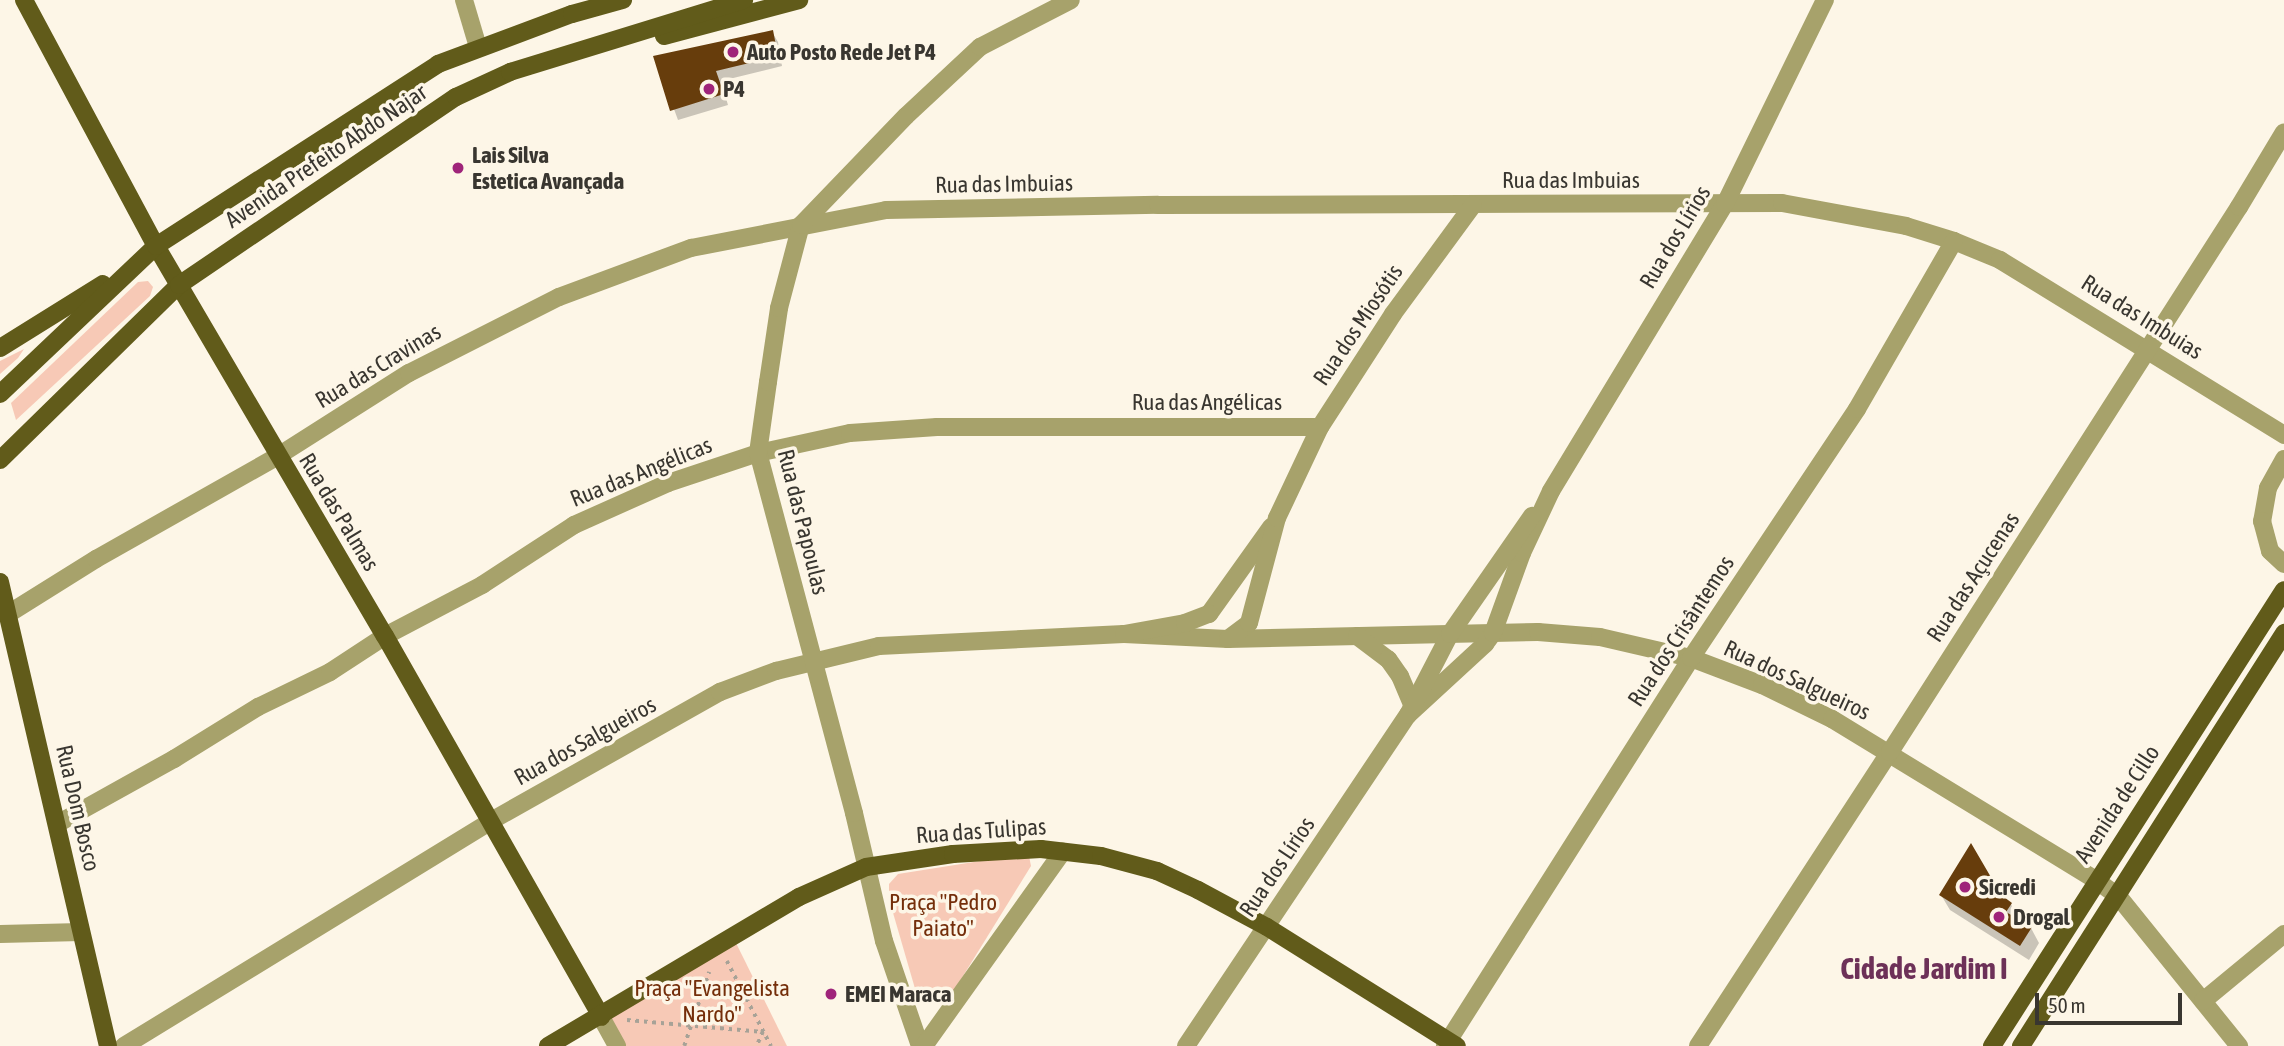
<!DOCTYPE html>
<html>
<head>
<meta charset="utf-8">
<style>
	body { margin:0 }
	#map { position:relative; width:2284px; height:1046px; overflow:hidden; background:#fdf6e7; font-family:"Asap Condensed",sans-serif }
	div>[style] { position:absolute }
	.green>* { inset:0; background:#f7c9b6 }
	.shadow>* { inset:0; background:#0003 }
	.building>* { inset:0; background:#673d0c }
	.path>* { height:3.5px; margin-top:-1.75px; transform-origin:0; background:repeating-linear-gradient(90deg,#a7a297 0 3.5px,transparent 0 8.5px) }
	.minor>* { height:18px; margin:-9px; padding:0 9px; transform-origin:9px; border-radius:9px; background:#a7a26b }
	.major>* { height:18px; margin:-9px; padding:0 9px; transform-origin:9px; border-radius:9px; background:#615b1a }
	.dots>* { width:19px; height:19px; translate:-50% -50%; box-sizing:border-box; border:4px solid #fdf6e7; border-radius:50% }
	span { translate:-50% -50%; white-space:nowrap; text-align:center; line-height:1.15; -webkit-text-stroke:7px #fdf6e7; paint-order:stroke }
	.poi-label { font-size:23px; color:#393630; font-weight:700 }
	.left { translate:0 -50%; text-align:left }
	.street-label { font-size:23px; color:#393630 }
	.park-label { font-size:23px; color:#742e0a }
	.district-label { font-size:30px; color:#6d3158; font-weight:700 }
	.scale { position:absolute; left:2035px; top:993px; width:147px; height:32px; box-sizing:border-box; border:4px solid #393630; border-top:0; padding-left:9px; font-size:21px; line-height:24px; white-space:nowrap; color:#393630; -webkit-text-stroke:5px #fdf6e7; paint-order:stroke }
</style>
</head>
<body>
<div id="map">
	<div class="green">
		<i style="clip-path:polygon(148px 281px,153px 287px,150px 296px,16px 420px,11px 403px,138px 282px)"></i>
		<i style="clip-path:polygon(24px 349px,18px 358px,0 374px,0 361px)"></i>
		<i style="clip-path:polygon(1024px 854px,1029px 856px,1031px 866px,950px 997px,938px 1002px,925px 999px,916px 992px,889px 899px,889px 884px,898px 874px)"></i>
		<i style="clip-path:polygon(736px 943px,787px 1046px,621px 1046px,601px 1017px)"></i>
	</div>
	<div class="shadow">
		<i style="clip-path:polygon(772px 32px,778px 42px,782px 66px,721px 81px,728px 105px,678px 120px,655px 58px)"></i>
		<i style="clip-path:polygon(1971px 846px,1998px 895px,2011px 904px,2018px 921px,2031px 928px,2039px 943px,2029px 960px,1950px 910px,1941px 895px)"></i>
	</div>
	<div class="building">
		<i style="clip-path:polygon(773px 30px,778px 56px,716px 71px,724px 94px,670px 111px,653px 56px)"></i>
		<i style="clip-path:polygon(1971px 843px,1992px 879px,1988px 885px,2012px 903px,2006px 912px,2032px 927px,2020px 946px,1939px 895px)"></i>
	</div>
	<div class="path">
		<i style="left:727px;top:961px;width:96px;rotate:62.6deg"></i>
		<i style="left:627px;top:1020px;width:137px;rotate:5deg"></i>
		<i style="left:763px;top:1032px;width:15px;rotate:113deg"></i>
		<i style="left:684px;top:1046px;width:78px;rotate:-71.3deg"></i>
	</div>
	<div class="minor">
		<i style="left:464px;top:0;width:49px;rotate:73.4deg"></i>
		<i style="left:2284px;top:459px;width:33px;rotate:119deg"></i>
		<i style="left:2268px;top:488px;width:34px;rotate:100deg"></i>
		<i style="left:2262px;top:521px;width:31px;rotate:75deg"></i>
		<i style="left:2270px;top:551px;width:19px;rotate:43deg"></i>
		<i style="left:8px;top:614px;width:104px;rotate:-32deg"></i>
		<i style="left:96px;top:559px;width:209px;rotate:-29.5deg"></i>
		<i style="left:278px;top:456px;width:155px;rotate:-32.4deg"></i>
		<i style="left:409px;top:373px;width:168px;rotate:-26.9deg"></i>
		<i style="left:559px;top:297px;width:141px;rotate:-20.4deg"></i>
		<i style="left:691px;top:248px;width:199px;rotate:-11deg"></i>
		<i style="left:886px;top:210px;width:272px;rotate:-1.1deg"></i>
		<i style="left:1158px;top:205px;width:624px;rotate:-0.18deg"></i>
		<i style="left:1782px;top:203px;width:126px;rotate:10.5deg"></i>
		<i style="left:1906px;top:226px;width:50px;rotate:17.4deg"></i>
		<i style="left:1954px;top:241px;width:50px;rotate:22.4deg"></i>
		<i style="left:2000px;top:260px;width:334px;rotate:31.6deg"></i>
		<i style="left:1209px;top:614px;width:107px;rotate:-54.5deg"></i>
		<i style="left:1124px;top:634px;width:104px;rotate:2.8deg"></i>
		<i style="left:1228px;top:639px;width:310px;rotate:-1.3deg"></i>
		<i style="left:1538px;top:632px;width:62px;rotate:4.6deg"></i>
		<i style="left:1600px;top:637px;width:93px;rotate:13deg"></i>
		<i style="left:1691px;top:658px;width:76px;rotate:20.8deg"></i>
		<i style="left:1762px;top:685px;width:78px;rotate:25.9deg"></i>
		<i style="left:1832px;top:719px;width:311px;rotate:31.4deg"></i>
		<i style="left:2097px;top:881px;width:26px;rotate:36deg"></i>
		<i style="left:2118px;top:896px;width:193px;rotate:51.1deg"></i>
		<i style="left:1357px;top:636px;width:39px;rotate:37deg"></i>
		<i style="left:1388px;top:659px;width:21px;rotate:55deg"></i>
		<i style="left:1400px;top:676px;width:33px;rotate:67deg"></i>
		<i style="left:1228px;top:639px;width:26px;rotate:-37deg"></i>
		<i style="left:1249px;top:623px;width:109px;rotate:-75.1deg"></i>
		<i style="left:1277px;top:518px;width:101px;rotate:-64.7deg"></i>
		<i style="left:1320px;top:427px;width:135px;rotate:-57.1deg"></i>
		<i style="left:1393px;top:314px;width:135px;rotate:-53.7deg"></i>
		<i style="left:1408px;top:715px;width:105px;rotate:-42.7deg"></i>
		<i style="left:1485px;top:644px;width:14px;rotate:-54deg"></i>
		<i style="left:1493px;top:633px;width:85px;rotate:-70.1deg"></i>
		<i style="left:1522px;top:553px;width:68px;rotate:-64.9deg"></i>
		<i style="left:1551px;top:491px;width:336px;rotate:-58.8deg"></i>
		<i style="left:1725px;top:204px;width:227px;rotate:-63.9deg"></i>
		<i style="left:57px;top:824px;width:134px;rotate:-29.1deg"></i>
		<i style="left:174px;top:759px;width:99px;rotate:-31.8deg"></i>
		<i style="left:258px;top:707px;width:80px;rotate:-25.9deg"></i>
		<i style="left:330px;top:672px;width:66px;rotate:-33.2deg"></i>
		<i style="left:385px;top:636px;width:110px;rotate:-27.7deg"></i>
		<i style="left:482px;top:585px;width:110px;rotate:-33.1deg"></i>
		<i style="left:574px;top:525px;width:103px;rotate:-24.1deg"></i>
		<i style="left:668px;top:483px;width:95px;rotate:-18.4deg"></i>
		<i style="left:758px;top:453px;width:94px;rotate:-12.3deg"></i>
		<i style="left:850px;top:433px;width:87px;rotate:-3.9deg"></i>
		<i style="left:937px;top:427px;width:383px"></i>
		<i style="left:0;top:934px;width:81px;rotate:-1.4deg"></i>
		<i style="left:2203px;top:1001px;width:105px;rotate:-39.6deg"></i>
		<i style="left:601px;top:1017px;width:33px;rotate:61deg"></i>
		<i style="left:124px;top:1046px;width:430px;rotate:-31.5deg"></i>
		<i style="left:491px;top:821px;width:263px;rotate:-29.4deg"></i>
		<i style="left:720px;top:692px;width:60px;rotate:-20.6deg"></i>
		<i style="left:776px;top:671px;width:106px;rotate:-13.6deg"></i>
		<i style="left:879px;top:646px;width:245px;rotate:-2.8deg"></i>
		<i style="left:1124px;top:634px;width:62px;rotate:-10.2deg"></i>
		<i style="left:1185px;top:623px;width:26px;rotate:-21deg"></i>
		<i style="left:920px;top:1046px;width:111px;rotate:-108.9deg"></i>
		<i style="left:884px;top:941px;width:131px;rotate:-103.2deg"></i>
		<i style="left:854px;top:813px;width:373px;rotate:-104.9deg"></i>
		<i style="left:758px;top:453px;width:72px;rotate:-82deg"></i>
		<i style="left:768px;top:382px;width:75px;rotate:-81.5deg"></i>
		<i style="left:779px;top:308px;width:86px;rotate:-75.2deg"></i>
		<i style="left:801px;top:225px;width:151px;rotate:-46.1deg"></i>
		<i style="left:906px;top:116px;width:101px;rotate:-43deg"></i>
		<i style="left:980px;top:47px;width:102px;rotate:-27.3deg"></i>
		<i style="left:924px;top:1046px;width:239px;rotate:-54.5deg"></i>
		<i style="left:1186px;top:1046px;width:399px;rotate:-56.2deg"></i>
		<i style="left:1408px;top:715px;width:91px;rotate:-62.6deg"></i>
		<i style="left:1450px;top:634px;width:144px;rotate:-55.2deg"></i>
		<i style="left:1445px;top:1046px;width:459px;rotate:-57.6deg"></i>
		<i style="left:1691px;top:658px;width:299px;rotate:-56.3deg"></i>
		<i style="left:1857px;top:409px;width:194px;rotate:-60deg"></i>
		<i style="left:1698px;top:1046px;width:351px;rotate:-56.9deg"></i>
		<i style="left:1890px;top:752px;width:647px;rotate:-57.37deg"></i>
		<i style="left:2239px;top:207px;width:87px;rotate:-59deg"></i>
	</div>
	<div class="major">
		<i style="left:24px;top:0;width:279px;rotate:61.8deg"></i>
		<i style="left:156px;top:246px;width:452px;rotate:59.6deg"></i>
		<i style="left:385px;top:636px;width:438px;rotate:60.4deg"></i>
		<i style="left:664px;top:36px;width:140px;rotate:-14.9deg"></i>
		<i style="left:0;top:348px;width:121px;rotate:-31.9deg"></i>
		<i style="left:0;top:394px;width:215px;rotate:-43.5deg"></i>
		<i style="left:156px;top:246px;width:336px;rotate:-32.8deg"></i>
		<i style="left:438px;top:64px;width:143px;rotate:-20.5deg"></i>
		<i style="left:572px;top:14px;width:53px;rotate:-15.4deg"></i>
		<i style="left:0;top:460px;width:250px;rotate:-44.4deg"></i>
		<i style="left:179px;top:285px;width:335px;rotate:-34.2deg"></i>
		<i style="left:456px;top:97px;width:60px;rotate:-24.8deg"></i>
		<i style="left:510px;top:72px;width:245px;rotate:-17.1deg"></i>
		<i style="left:0;top:582px;width:476px;rotate:76.9deg"></i>
		<i style="left:548px;top:1046px;width:292px;rotate:-30.7deg"></i>
		<i style="left:799px;top:897px;width:73px;rotate:-24.1deg"></i>
		<i style="left:866px;top:867px;width:88px;rotate:-8.5deg"></i>
		<i style="left:953px;top:854px;width:88px;rotate:-3.3deg"></i>
		<i style="left:1041px;top:849px;width:60px;rotate:6.7deg"></i>
		<i style="left:1101px;top:856px;width:58px;rotate:15deg"></i>
		<i style="left:1157px;top:871px;width:45px;rotate:24.9deg"></i>
		<i style="left:1198px;top:890px;width:78px;rotate:28.2deg"></i>
		<i style="left:1267px;top:927px;width:224px;rotate:32.1deg"></i>
		<i style="left:1992px;top:1046px;width:541px;rotate:-57.37deg"></i>
		<i style="left:2021px;top:1046px;width:490px;rotate:-57.5deg"></i>
	</div>
	<div class="dots">
		<i style="left:733px;top:52px;background:#9f247a"></i>
		<i style="left:709px;top:89px;background:#9f247a"></i>
		<i style="left:458px;top:168px;background:#9f247a"></i>
		<i style="left:1965px;top:887px;background:#9f247a"></i>
		<i style="left:1999px;top:917px;background:#9f247a"></i>
		<i style="left:831px;top:994px;background:#9f247a"></i>
	</div>
	<div class="poi-label">
		<span class="left" style="left:747px;top:52px">Auto Posto Rede Jet P4</span>
		<span class="left" style="left:723px;top:89px">P4</span>
		<span class="left" style="left:472px;top:168px">Lais Silva<br>Estetica Avançada</span>
		<span class="left" style="left:1979px;top:887px">Sicredi</span>
		<span class="left" style="left:2013px;top:917px">Drogal</span>
		<span class="left" style="left:845px;top:994px">EMEI Maraca</span>
	</div>
	<div class="street-label">
		<span style="left:326px;top:156px;rotate:-34deg">Avenida Prefeito Abdo Najar</span>
		<span style="left:1571px;top:180px">Rua das Imbuias</span>
		<span style="left:1004px;top:184px;rotate:-1deg">Rua das Imbuias</span>
		<span style="left:1675px;top:237px;rotate:-59deg">Rua dos Lírios</span>
		<span style="left:2142px;top:317px;rotate:32deg">Rua das Imbuias</span>
		<span style="left:1358px;top:325px;rotate:-56deg">Rua dos Miosótis</span>
		<span style="left:378px;top:366px;rotate:-31deg">Rua das Cravinas</span>
		<span style="left:1207px;top:402px">Rua das Angélicas</span>
		<span style="left:641px;top:472px;rotate:-22deg">Rua das Angélicas</span>
		<span style="left:339px;top:512px;rotate:59deg">Rua das Palmas</span>
		<span style="left:803px;top:522px;rotate:76deg">Rua das Papoulas</span>
		<span style="left:1973px;top:577px;rotate:-57deg">Rua das Açucenas</span>
		<span style="left:1681px;top:631px;rotate:-57deg">Rua dos Crisântemos</span>
		<span style="left:1797px;top:680px;rotate:25deg">Rua dos Salgueiros</span>
		<span style="left:585px;top:741px;rotate:-29deg">Rua dos Salgueiros</span>
		<span style="left:2117px;top:804px;rotate:-57deg">Avenida de Cillo</span>
		<span style="left:78px;top:808px;rotate:77deg">Rua Dom Bosco</span>
		<span style="left:981px;top:831px;rotate:-4deg">Rua das Tulipas</span>
		<span style="left:1277px;top:867px;rotate:-56deg">Rua dos Lírios</span>
	</div>
	<div class="park-label">
		<span style="left:943px;top:915px">Praça "Pedro<br>Paiato"</span>
		<span style="left:712px;top:1001px">Praça "Evangelista<br>Nardo"</span>
	</div>
	<div class="district-label">
		<span style="left:1924px;top:968px">Cidade Jardim I</span>
	</div>
	<div class="scale">50 m</div>
</div>
</body>
</html>
